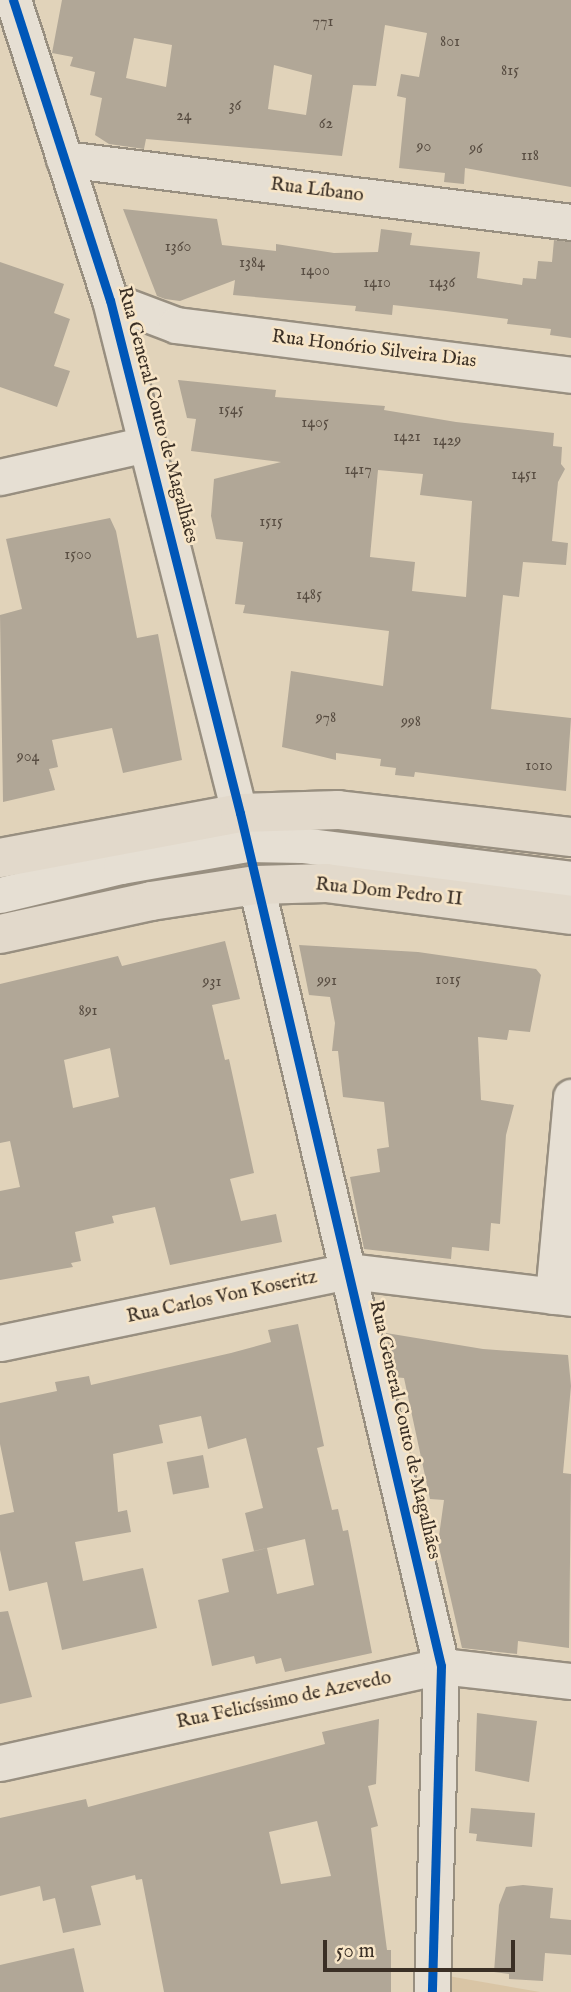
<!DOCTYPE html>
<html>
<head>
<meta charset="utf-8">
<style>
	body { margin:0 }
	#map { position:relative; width:571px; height:1992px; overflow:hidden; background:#e1d3ba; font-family:"IM FELL English",serif }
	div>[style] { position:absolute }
	.green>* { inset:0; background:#d9c5a5 }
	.building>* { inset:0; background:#b1a797; transform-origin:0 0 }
	.roads { filter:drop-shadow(2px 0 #988f80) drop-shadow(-2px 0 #988f80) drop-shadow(0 2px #988f80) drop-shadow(0 -2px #988f80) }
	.minor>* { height:35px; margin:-17.5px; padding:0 17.5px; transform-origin:17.5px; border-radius:17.5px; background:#e6dfd3 }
	.major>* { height:38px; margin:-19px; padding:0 19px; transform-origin:19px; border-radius:19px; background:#e2d9cb }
	.cycleway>* { height:9px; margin:-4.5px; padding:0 4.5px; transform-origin:4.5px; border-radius:4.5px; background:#0057b8 }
	span { translate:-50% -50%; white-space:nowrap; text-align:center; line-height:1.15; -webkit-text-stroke:5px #f7e5c7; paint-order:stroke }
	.number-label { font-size:16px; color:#584d42 }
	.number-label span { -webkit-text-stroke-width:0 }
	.street-label { font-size:19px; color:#3a2f25 }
	.scale { position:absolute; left:323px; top:1940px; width:192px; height:32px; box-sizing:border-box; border:4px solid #3a2f25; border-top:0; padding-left:9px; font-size:21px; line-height:24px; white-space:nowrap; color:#3a2f25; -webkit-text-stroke:5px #f7e5c7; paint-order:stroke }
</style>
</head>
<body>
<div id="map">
	<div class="green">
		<i style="clip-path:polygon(448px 1976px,540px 1992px,450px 1992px)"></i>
	</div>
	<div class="building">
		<i style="clip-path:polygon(evenodd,62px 0,571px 0,571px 187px,465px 168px,464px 184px,444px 182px,445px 173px,399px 168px,406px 98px,397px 96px,401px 74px,419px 77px,427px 33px,385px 25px,376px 86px,353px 85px,342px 156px,146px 139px,144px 149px,109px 144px,95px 135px,102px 98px,90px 95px,95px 72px,70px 66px,73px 57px,52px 53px,62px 0,134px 38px,172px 45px,166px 87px,126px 78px,134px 38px,62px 0,274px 65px,312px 75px,306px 115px,268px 109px,274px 65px)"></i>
		<i style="clip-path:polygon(123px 209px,217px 219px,222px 245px,276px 251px,276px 244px,334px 253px,378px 252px,381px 229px,412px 233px,410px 245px,480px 252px,477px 278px,522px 285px,523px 278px,536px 279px,538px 261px,552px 262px,554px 240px,571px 242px,571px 338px,550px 335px,551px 329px,507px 324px,508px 319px,446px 311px,393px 305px,392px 315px,355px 311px,356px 306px,233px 295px,235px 280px,180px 301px,165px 299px,157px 296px)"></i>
		<i style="clip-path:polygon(0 262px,64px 284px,54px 313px,70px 319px,54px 366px,70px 371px,57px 407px,0 387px)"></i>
		<i style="clip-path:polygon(evenodd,178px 380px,276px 390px,275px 397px,385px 406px,384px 410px,456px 422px,554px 433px,553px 446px,562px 447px,561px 464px,565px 469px,558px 482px,552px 541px,568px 543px,566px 565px,523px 562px,519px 597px,503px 595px,491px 709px,571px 718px,566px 791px,415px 772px,414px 777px,395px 775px,396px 768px,380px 766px,381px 759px,336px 753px,336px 760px,282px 747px,291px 671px,383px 686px,389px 631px,243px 613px,245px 605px,235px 604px,243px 542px,216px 539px,211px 516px,214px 479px,281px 462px,191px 451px,196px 419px,187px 418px,178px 380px,378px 470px,423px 474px,420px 495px,472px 501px,466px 597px,412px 591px,415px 562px,370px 557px,378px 470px)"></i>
		<i style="clip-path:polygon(110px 518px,116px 531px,137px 638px,158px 634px,182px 760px,123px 773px,112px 728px,52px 740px,58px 767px,49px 769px,55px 790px,3px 802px,0 615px,22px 609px,6px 539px)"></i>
		<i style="clip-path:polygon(evenodd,225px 941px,240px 999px,212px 1005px,225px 1060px,229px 1059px,254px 1173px,230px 1179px,241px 1221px,276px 1214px,282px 1242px,170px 1265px,155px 1207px,112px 1216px,114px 1223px,75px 1232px,81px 1261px,71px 1263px,73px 1267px,0 1280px,0 1191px,20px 1187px,10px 1141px,0 1143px,0 984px,118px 956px,122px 966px,225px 941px,110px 1048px,119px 1097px,73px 1108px,64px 1060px,110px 1048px)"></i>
		<i style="clip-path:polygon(299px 945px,418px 952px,536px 969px,541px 975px,530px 1032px,509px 1030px,507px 1040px,478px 1037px,481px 1100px,514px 1105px,506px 1135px,500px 1224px,491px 1223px,489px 1251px,452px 1247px,451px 1259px,364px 1249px,350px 1177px,380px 1172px,377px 1149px,389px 1147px,384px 1102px,343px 1097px,338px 1051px,332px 1051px,335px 1023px,330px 997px,309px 995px)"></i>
		<i style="clip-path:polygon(298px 1324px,324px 1446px,317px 1448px,332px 1510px,338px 1509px,343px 1531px,348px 1530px,372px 1653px,285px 1672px,281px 1658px,256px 1664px,254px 1656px,212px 1666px,198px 1600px,229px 1592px,222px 1559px,267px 1548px,277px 1594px,314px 1585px,305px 1539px,254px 1551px,245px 1513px,263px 1508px,246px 1438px,208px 1449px,201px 1416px,159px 1425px,163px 1443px,113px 1454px,118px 1512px,127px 1510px,131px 1532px,75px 1542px,83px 1581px,143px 1568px,157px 1628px,62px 1650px,47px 1582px,9px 1591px,0 1550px,0 1515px,14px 1512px,0 1444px,0 1403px,57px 1391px,55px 1382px,89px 1376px,91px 1385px,231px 1353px,271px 1342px,268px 1330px)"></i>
		<i style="clip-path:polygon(386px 1333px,483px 1349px,568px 1355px,571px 1386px,563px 1473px,571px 1474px,569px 1648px,518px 1641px,517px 1654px,462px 1648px,438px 1543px,444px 1500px,430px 1499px,404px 1378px,393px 1377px)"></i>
		<i style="left:203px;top:1455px;width:33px;height:37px;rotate:79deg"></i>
		<i style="clip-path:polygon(8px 1611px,32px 1697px,0 1704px,0 1612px)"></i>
		<i style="clip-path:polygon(477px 1713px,537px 1721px,529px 1782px,475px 1771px)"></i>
		<i style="clip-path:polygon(evenodd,379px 1719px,376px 1784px,368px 1786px,378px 1826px,371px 1828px,387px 1950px,391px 1950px,391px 1992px,164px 1992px,142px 1879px,136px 1880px,135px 1875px,91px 1886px,101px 1925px,63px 1933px,55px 1898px,43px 1901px,40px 1886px,0 1896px,0 1818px,86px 1799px,88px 1807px,130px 1796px,325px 1744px,322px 1732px,379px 1719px,317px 1821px,331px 1876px,281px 1884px,269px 1832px,317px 1821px)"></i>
		<i style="clip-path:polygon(471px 1808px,535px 1813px,532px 1847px,476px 1841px,477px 1834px,469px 1833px)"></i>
		<i style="clip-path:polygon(523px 1885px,553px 1888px,550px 1918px,571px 1920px,571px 1955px,545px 1953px,543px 1981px,509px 1979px,509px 1974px,494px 1972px,499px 1905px,506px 1887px)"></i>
		<i style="clip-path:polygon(74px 1948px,84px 1992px,0 1992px,0 1965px)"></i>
	</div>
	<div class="roads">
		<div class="minor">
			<i style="left:13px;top:0;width:315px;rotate:72.1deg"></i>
			<i style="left:110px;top:300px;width:561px;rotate:75.86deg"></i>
			<i style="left:64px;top:159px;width:511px;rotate:7.08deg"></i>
			<i style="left:110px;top:300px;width:71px;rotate:20.7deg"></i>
			<i style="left:176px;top:325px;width:398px;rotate:7.2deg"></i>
			<i style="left:0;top:477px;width:151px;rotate:-12.7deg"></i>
			<i style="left:256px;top:885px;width:803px;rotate:76.67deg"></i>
			<i style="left:441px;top:1666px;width:326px;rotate:91.6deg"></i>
			<i style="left:0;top:895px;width:124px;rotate:-13.5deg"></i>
			<i style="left:121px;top:866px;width:128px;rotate:-9.9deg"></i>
			<i style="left:247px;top:844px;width:55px;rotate:1deg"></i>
			<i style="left:302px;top:845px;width:271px;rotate:7.2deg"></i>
			<i style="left:553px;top:1296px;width:200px;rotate:-84.8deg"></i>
			<i style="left:0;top:1343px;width:356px;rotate:-11.7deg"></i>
			<i style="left:349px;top:1271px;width:224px;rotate:6.9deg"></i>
			<i style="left:0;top:1763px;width:452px;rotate:-12.4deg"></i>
			<i style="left:441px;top:1666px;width:131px;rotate:6.6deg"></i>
		</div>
		<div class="major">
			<i style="left:0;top:858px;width:244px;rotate:-10.6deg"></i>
			<i style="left:240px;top:813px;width:98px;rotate:-1.8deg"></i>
			<i style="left:338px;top:810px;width:235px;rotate:6.6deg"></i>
			<i style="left:0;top:934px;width:155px;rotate:-12.3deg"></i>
			<i style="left:151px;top:901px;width:106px;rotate:-8.7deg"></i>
			<i style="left:256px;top:885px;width:70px;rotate:-1.6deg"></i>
			<i style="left:326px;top:883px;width:247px;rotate:7.4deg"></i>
		</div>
	</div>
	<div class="cycleway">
		<i style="left:13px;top:0;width:315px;rotate:72.1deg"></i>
		<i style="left:110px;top:300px;width:529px;rotate:75.78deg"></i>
		<i style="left:240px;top:813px;width:876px;rotate:76.74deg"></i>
		<i style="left:441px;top:1666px;width:326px;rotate:91.6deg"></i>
	</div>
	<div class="number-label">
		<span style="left:323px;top:22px">771</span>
		<span style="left:450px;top:42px">801</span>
		<span style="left:510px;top:71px">815</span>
		<span style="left:235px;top:106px">36</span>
		<span style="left:184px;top:116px">24</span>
		<span style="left:326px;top:124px">62</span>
		<span style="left:424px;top:147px">90</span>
		<span style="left:476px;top:149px">96</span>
		<span style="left:530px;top:156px">118</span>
		<span style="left:178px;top:247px">1360</span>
		<span style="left:252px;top:263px">1384</span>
		<span style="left:315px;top:271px">1400</span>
		<span style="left:377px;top:283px">1410</span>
		<span style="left:442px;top:283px">1436</span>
		<span style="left:231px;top:410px">1545</span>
		<span style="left:315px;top:423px">1405</span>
		<span style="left:407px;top:437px">1421</span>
		<span style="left:447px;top:441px">1429</span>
		<span style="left:358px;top:470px">1417</span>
		<span style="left:524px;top:475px">1451</span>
		<span style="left:271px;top:522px">1515</span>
		<span style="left:78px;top:555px">1500</span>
		<span style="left:309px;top:595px">1485</span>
		<span style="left:326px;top:718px">978</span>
		<span style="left:411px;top:722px">998</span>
		<span style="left:28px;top:757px">904</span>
		<span style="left:539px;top:766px">1010</span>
		<span style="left:448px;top:980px">1015</span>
		<span style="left:327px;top:981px">991</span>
		<span style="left:212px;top:982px">931</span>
		<span style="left:88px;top:1011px">891</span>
	</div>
	<div class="street-label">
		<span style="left:317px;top:191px;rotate:7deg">Rua Líbano</span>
		<span style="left:374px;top:350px;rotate:7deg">Rua Honório Silveira Dias</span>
		<span style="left:157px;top:415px;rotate:75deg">Rua General Couto de Magalhães</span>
		<span style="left:389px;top:893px;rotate:6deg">Rua Dom Pedro II</span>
		<span style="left:222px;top:1298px;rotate:-12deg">Rua Carlos Von Koseritz</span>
		<span style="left:404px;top:1430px;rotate:77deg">Rua General Couto de Magalhães</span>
		<span style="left:284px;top:1701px;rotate:-12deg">Rua Felicíssimo de Azevedo</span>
	</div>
	<div class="scale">50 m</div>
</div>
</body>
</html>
